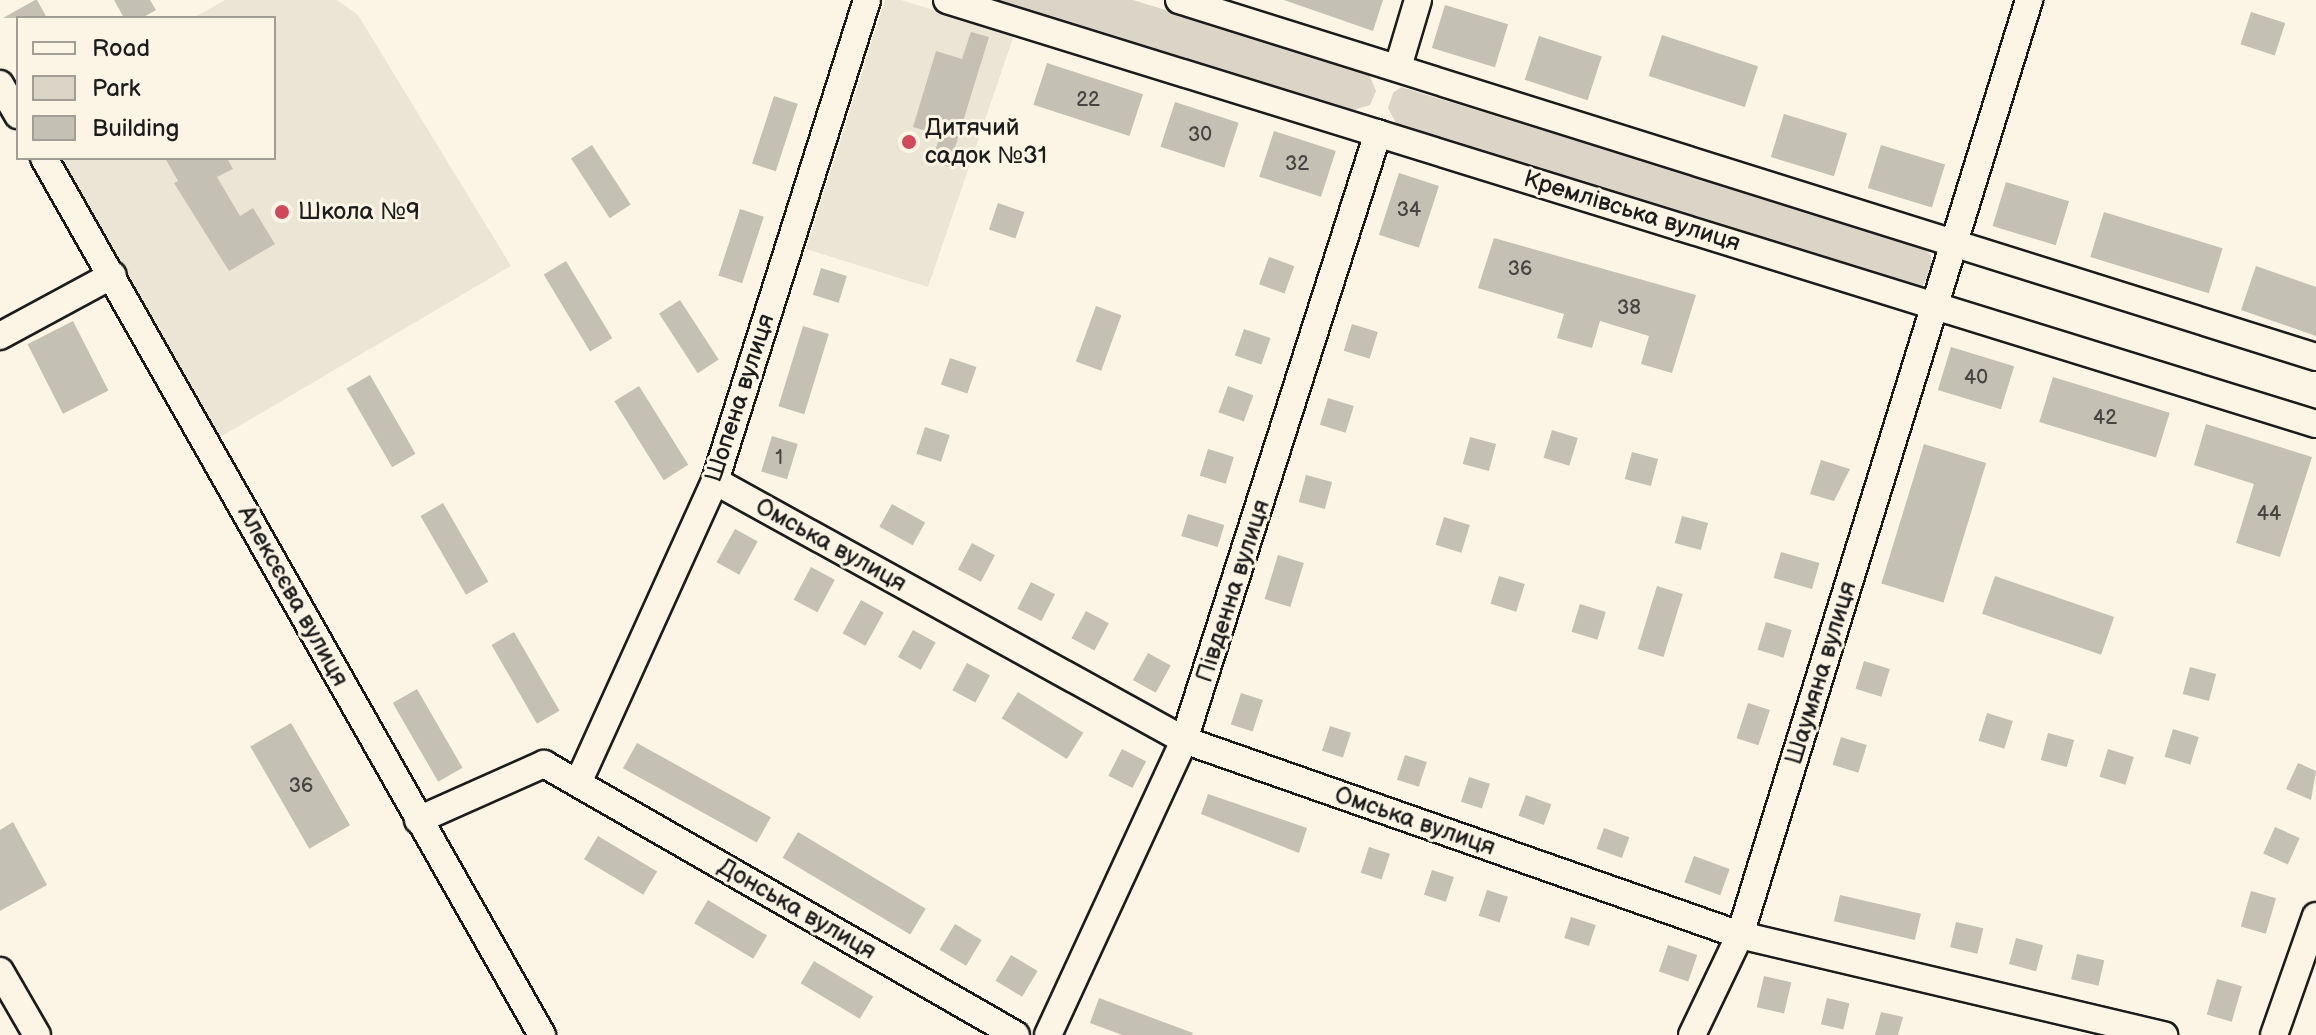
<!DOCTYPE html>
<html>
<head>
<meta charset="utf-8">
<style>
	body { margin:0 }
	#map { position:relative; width:2316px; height:1035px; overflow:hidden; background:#fcf5e5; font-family:"Balsamiq Sans",sans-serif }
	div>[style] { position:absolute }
	.built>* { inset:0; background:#ebe5d6 }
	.green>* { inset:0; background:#dbd5c8 }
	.building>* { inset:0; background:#c4c0b3; transform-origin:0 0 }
	.roads { filter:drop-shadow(2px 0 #1c1c1c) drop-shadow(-2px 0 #1c1c1c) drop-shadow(0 2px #1c1c1c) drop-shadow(0 -2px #1c1c1c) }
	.minor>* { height:26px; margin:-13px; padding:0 13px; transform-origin:13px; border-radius:13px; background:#fcf5e5 }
	.dots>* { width:22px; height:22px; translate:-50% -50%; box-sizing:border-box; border:4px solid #fcf5e5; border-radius:50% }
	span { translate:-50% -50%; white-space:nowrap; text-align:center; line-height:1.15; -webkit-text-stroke:6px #fcf5e5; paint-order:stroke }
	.number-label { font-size:20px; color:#464542 }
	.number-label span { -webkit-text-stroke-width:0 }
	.poi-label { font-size:24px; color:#1c1c1c }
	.left { translate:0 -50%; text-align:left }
	.street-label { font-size:24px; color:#1c1c1c }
	.legend { position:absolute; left:16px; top:16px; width:260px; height:144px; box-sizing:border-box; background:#fcf5e5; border:2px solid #a29e95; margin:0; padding:10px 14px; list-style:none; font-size:24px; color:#1c1c1c }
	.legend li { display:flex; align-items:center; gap:16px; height:40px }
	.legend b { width:40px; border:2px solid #a29e95 }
</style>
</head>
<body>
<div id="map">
	<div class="built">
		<i style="clip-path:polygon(225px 0,337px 0,358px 15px,511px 266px,217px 439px,55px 158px,274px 158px,274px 18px,193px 18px)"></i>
		<i style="clip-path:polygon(885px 0,901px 0,1014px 35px,928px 287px,806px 249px)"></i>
	</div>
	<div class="green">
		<i style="clip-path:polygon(994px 0,1133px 0,1368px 72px,1376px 91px,1370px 105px,1354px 110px)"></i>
		<i style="clip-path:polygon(1401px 87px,1920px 246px,1931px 255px,1931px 271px,1922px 287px,1910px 288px,1397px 125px,1388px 108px,1393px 93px)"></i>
	</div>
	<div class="building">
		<i style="clip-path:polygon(37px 0,47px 18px,3px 18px,35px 0)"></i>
		<i style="clip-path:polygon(114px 0,150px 0,156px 10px,142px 18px,124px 18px)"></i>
		<i style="clip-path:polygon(1284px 0,1383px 0,1373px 31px)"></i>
		<i style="left:1445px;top:5px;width:66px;height:45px;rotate:17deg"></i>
		<i style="left:2251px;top:12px;width:36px;height:34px;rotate:18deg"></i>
		<i style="clip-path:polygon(971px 32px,989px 37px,949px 167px,932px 162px,940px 135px,913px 127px,936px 51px,962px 59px)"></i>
		<i style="left:1662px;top:35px;width:101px;height:43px;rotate:18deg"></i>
		<i style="left:1539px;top:36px;width:66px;height:46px;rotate:18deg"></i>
		<i style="left:1047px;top:63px;width:101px;height:44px;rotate:18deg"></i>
		<i style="left:774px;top:96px;width:25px;height:71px;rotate:18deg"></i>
		<i style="left:1175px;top:102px;width:67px;height:47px;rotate:18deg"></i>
		<i style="left:1784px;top:114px;width:66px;height:45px;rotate:17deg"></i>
		<i style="left:1274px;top:131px;width:65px;height:48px;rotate:18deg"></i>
		<i style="left:592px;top:145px;width:71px;height:25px;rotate:57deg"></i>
		<i style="left:1881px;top:145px;width:67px;height:45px;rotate:17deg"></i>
		<i style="clip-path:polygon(165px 158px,227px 158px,233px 169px,217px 177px,240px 216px,253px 208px,275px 244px,229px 271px,174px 183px,178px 181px)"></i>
		<i style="left:1399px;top:173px;width:42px;height:65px;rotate:18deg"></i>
		<i style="left:2006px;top:182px;width:66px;height:46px;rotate:17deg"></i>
		<i style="left:998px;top:203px;width:28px;height:28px;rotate:19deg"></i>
		<i style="left:740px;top:209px;width:25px;height:70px;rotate:18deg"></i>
		<i style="left:2104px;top:212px;width:124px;height:47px;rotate:17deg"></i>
		<i style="clip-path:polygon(1494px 238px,1696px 295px,1672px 373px,1641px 364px,1649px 336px,1600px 321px,1592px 348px,1557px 338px,1564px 314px,1478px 288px)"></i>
		<i style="left:1269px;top:257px;width:27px;height:29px;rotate:20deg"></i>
		<i style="left:566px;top:261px;width:90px;height:26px;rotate:59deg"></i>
		<i style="clip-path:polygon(2256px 266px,2316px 287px,2316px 336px,2241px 310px)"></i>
		<i style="left:821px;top:268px;width:27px;height:28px;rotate:17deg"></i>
		<i style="left:680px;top:300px;width:71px;height:25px;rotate:57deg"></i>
		<i style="left:1096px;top:306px;width:27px;height:59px;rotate:20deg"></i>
		<i style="left:73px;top:321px;width:78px;height:51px;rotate:63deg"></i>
		<i style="left:1352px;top:324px;width:27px;height:28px;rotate:17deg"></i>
		<i style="left:803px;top:326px;width:27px;height:84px;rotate:17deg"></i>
		<i style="left:1244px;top:329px;width:28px;height:28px;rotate:19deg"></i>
		<i style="left:1951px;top:347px;width:66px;height:45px;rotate:17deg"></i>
		<i style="left:950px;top:358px;width:28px;height:28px;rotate:19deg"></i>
		<i style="left:370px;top:375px;width:91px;height:27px;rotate:60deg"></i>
		<i style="left:2053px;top:377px;width:122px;height:47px;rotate:17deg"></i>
		<i style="left:639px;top:386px;width:93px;height:29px;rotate:58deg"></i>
		<i style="left:1228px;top:386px;width:27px;height:28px;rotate:20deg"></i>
		<i style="left:1328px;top:398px;width:27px;height:28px;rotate:17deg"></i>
		<i style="clip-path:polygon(2206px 424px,2312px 457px,2280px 557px,2236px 543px,2254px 484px,2194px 465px)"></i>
		<i style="left:925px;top:427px;width:26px;height:28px;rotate:18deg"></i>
		<i style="left:1552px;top:430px;width:27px;height:29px;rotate:17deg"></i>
		<i style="left:772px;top:436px;width:27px;height:37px;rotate:17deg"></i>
		<i style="left:1470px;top:437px;width:27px;height:28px;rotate:15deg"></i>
		<i style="left:1924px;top:444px;width:65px;height:146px;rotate:17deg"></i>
		<i style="left:1208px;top:449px;width:27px;height:28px;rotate:17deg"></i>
		<i style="left:1632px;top:452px;width:27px;height:28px;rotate:15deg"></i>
		<i style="clip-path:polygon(1821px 460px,1850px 469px,1834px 501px,1810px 494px)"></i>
		<i style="left:1306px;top:475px;width:27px;height:28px;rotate:15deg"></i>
		<i style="left:443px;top:503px;width:91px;height:26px;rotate:60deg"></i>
		<i style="left:892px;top:504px;width:38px;height:26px;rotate:29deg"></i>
		<i style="left:1188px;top:514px;width:38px;height:23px;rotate:17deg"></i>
		<i style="left:1682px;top:516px;width:27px;height:28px;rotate:15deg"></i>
		<i style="left:1444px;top:517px;width:27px;height:29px;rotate:17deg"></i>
		<i style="left:735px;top:529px;width:26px;height:38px;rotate:29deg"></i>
		<i style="left:972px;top:543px;width:26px;height:30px;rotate:28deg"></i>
		<i style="left:1781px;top:552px;width:40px;height:27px;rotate:16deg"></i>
		<i style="left:1278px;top:555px;width:27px;height:46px;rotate:17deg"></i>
		<i style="left:811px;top:567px;width:27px;height:37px;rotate:28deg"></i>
		<i style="left:1499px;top:576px;width:27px;height:29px;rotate:17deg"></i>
		<i style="left:1995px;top:576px;width:126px;height:40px;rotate:19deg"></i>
		<i style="left:1031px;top:582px;width:27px;height:30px;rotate:27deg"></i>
		<i style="left:1657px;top:586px;width:27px;height:66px;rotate:17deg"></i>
		<i style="left:861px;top:600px;width:26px;height:38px;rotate:29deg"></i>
		<i style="left:1580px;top:604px;width:27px;height:29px;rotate:17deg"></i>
		<i style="left:1086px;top:611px;width:26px;height:31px;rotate:28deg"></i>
		<i style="left:1766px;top:622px;width:27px;height:29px;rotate:17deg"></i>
		<i style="left:913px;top:630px;width:26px;height:31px;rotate:29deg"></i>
		<i style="left:514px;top:632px;width:91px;height:26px;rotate:60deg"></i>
		<i style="left:1148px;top:653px;width:26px;height:31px;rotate:29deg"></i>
		<i style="left:1864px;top:661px;width:27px;height:29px;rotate:17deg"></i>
		<i style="left:967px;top:663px;width:26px;height:31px;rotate:28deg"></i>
		<i style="left:2190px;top:667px;width:27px;height:28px;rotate:15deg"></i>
		<i style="left:417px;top:689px;width:91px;height:28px;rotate:60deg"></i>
		<i style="left:1018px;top:692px;width:77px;height:31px;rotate:32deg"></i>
		<i style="left:1241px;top:693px;width:23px;height:33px;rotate:18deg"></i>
		<i style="left:1748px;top:703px;width:23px;height:37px;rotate:18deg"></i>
		<i style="left:1987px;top:713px;width:27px;height:29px;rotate:17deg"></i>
		<i style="left:291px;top:723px;width:118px;height:47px;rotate:60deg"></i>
		<i style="left:1330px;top:726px;width:22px;height:26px;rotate:18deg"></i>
		<i style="left:2173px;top:729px;width:27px;height:29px;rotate:17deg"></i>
		<i style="left:2048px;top:733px;width:27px;height:28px;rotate:15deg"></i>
		<i style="left:1841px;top:737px;width:27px;height:29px;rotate:17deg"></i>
		<i style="left:637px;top:743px;width:153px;height:29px;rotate:29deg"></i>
		<i style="left:1122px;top:749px;width:27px;height:30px;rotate:27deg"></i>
		<i style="left:2108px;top:749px;width:27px;height:29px;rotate:17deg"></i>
		<i style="left:1405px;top:755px;width:23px;height:26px;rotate:18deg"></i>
		<i style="clip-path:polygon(2298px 763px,2316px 771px,2311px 800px,2286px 789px)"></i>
		<i style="left:1469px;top:777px;width:22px;height:26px;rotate:18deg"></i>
		<i style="clip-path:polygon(1208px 794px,1307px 828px,1299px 853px,1201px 814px)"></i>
		<i style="left:1526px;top:795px;width:27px;height:22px;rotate:20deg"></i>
		<i style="clip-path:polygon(13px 822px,47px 885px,0 911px,0 830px)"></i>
		<i style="left:2275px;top:827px;width:27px;height:29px;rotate:24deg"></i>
		<i style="left:1604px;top:828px;width:27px;height:22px;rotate:20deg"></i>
		<i style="left:798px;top:832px;width:149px;height:30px;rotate:31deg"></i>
		<i style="left:598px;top:836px;width:69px;height:27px;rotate:31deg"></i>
		<i style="left:1369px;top:847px;width:22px;height:27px;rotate:18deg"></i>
		<i style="left:1694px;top:856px;width:38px;height:28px;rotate:20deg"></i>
		<i style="left:1432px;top:870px;width:23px;height:26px;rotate:18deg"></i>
		<i style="left:1487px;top:890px;width:22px;height:27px;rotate:18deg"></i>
		<i style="left:2251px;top:891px;width:26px;height:37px;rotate:16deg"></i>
		<i style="left:1840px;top:895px;width:83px;height:27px;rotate:13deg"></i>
		<i style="left:708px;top:900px;width:69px;height:27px;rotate:31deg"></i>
		<i style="left:1571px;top:917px;width:26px;height:22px;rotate:18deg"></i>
		<i style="left:1956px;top:922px;width:28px;height:26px;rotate:13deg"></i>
		<i style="left:955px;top:924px;width:31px;height:30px;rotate:31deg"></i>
		<i style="left:2016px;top:938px;width:28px;height:27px;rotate:15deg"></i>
		<i style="left:1668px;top:945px;width:31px;height:28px;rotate:19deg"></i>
		<i style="left:2077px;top:954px;width:28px;height:26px;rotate:13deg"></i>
		<i style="left:1011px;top:955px;width:31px;height:30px;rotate:31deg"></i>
		<i style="left:814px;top:961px;width:69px;height:26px;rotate:31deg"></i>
		<i style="left:1764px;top:976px;width:28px;height:32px;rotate:13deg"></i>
		<i style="left:2217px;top:979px;width:26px;height:37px;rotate:16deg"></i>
		<i style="clip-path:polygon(1099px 998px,1193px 1033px,1192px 1035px,1122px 1035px,1090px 1023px)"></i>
		<i style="left:1827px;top:998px;width:23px;height:27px;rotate:13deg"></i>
		<i style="clip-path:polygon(1881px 1012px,1903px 1017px,1898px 1035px,1875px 1035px)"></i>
	</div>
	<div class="roads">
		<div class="minor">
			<i style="left:947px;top:0;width:1433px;rotate:17.21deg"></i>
			<i style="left:1179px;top:0;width:1192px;rotate:17.43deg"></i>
			<i style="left:1398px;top:67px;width:70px;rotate:-73.4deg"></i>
			<i style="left:0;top:84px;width:36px;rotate:60deg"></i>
			<i style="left:44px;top:158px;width:1009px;rotate:60.41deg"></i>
			<i style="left:0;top:336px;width:128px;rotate:-28.4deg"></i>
			<i style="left:715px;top:481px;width:536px;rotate:28.91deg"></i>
			<i style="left:1184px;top:740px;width:589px;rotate:19.33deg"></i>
			<i style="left:1740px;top:935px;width:436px;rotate:13.3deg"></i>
			<i style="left:578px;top:783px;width:332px;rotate:-65.6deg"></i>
			<i style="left:715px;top:481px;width:504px;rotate:-72.46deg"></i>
			<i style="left:418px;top:820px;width:138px;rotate:-24deg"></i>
			<i style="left:544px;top:764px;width:544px;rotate:29.86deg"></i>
			<i style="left:0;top:971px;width:74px;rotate:60deg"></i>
			<i style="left:1048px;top:1035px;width:325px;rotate:-65.2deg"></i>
			<i style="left:1184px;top:740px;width:637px;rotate:-72.28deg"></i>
			<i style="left:1692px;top:1035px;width:111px;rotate:-64.4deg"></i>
			<i style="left:1740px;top:935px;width:979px;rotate:-72.82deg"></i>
			<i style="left:2274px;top:1035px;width:126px;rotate:-70.6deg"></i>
		</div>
	</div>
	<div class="dots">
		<i style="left:909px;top:142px;background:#d1495b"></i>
		<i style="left:282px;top:212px;background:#d1495b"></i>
	</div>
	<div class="number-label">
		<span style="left:1088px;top:100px">22</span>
		<span style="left:1200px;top:135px">30</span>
		<span style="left:1297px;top:164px">32</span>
		<span style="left:1409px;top:210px">34</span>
		<span style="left:1520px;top:269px">36</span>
		<span style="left:1629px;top:308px">38</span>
		<span style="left:1976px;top:378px">40</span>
		<span style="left:2105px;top:418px">42</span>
		<span style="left:779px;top:458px">1</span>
		<span style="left:2269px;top:514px">44</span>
		<span style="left:301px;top:786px">36</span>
	</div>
	<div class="poi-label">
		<span class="left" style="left:925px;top:142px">Дитячий<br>садок №31</span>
		<span class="left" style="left:298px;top:212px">Школа №9</span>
	</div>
	<div class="street-label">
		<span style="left:1632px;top:211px;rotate:17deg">Кремлівська вулиця</span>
		<span style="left:740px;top:398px;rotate:-72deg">Шопена вулиця</span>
		<span style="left:831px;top:545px;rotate:29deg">Омська вулиця</span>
		<span style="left:1233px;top:591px;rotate:-72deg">Південна вулиця</span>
		<span style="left:293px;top:596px;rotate:61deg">Алексєєва вулиця</span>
		<span style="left:1821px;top:673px;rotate:-73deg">Шаумяна вулиця</span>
		<span style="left:1415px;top:821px;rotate:19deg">Омська вулиця</span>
		<span style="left:797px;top:909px;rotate:30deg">Донська вулиця</span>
	</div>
	<ul class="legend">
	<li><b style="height:10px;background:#fcf5e5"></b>Road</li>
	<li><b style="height:22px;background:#dbd5c8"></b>Park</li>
	<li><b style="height:22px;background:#c4c0b3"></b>Building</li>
	</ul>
</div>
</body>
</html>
